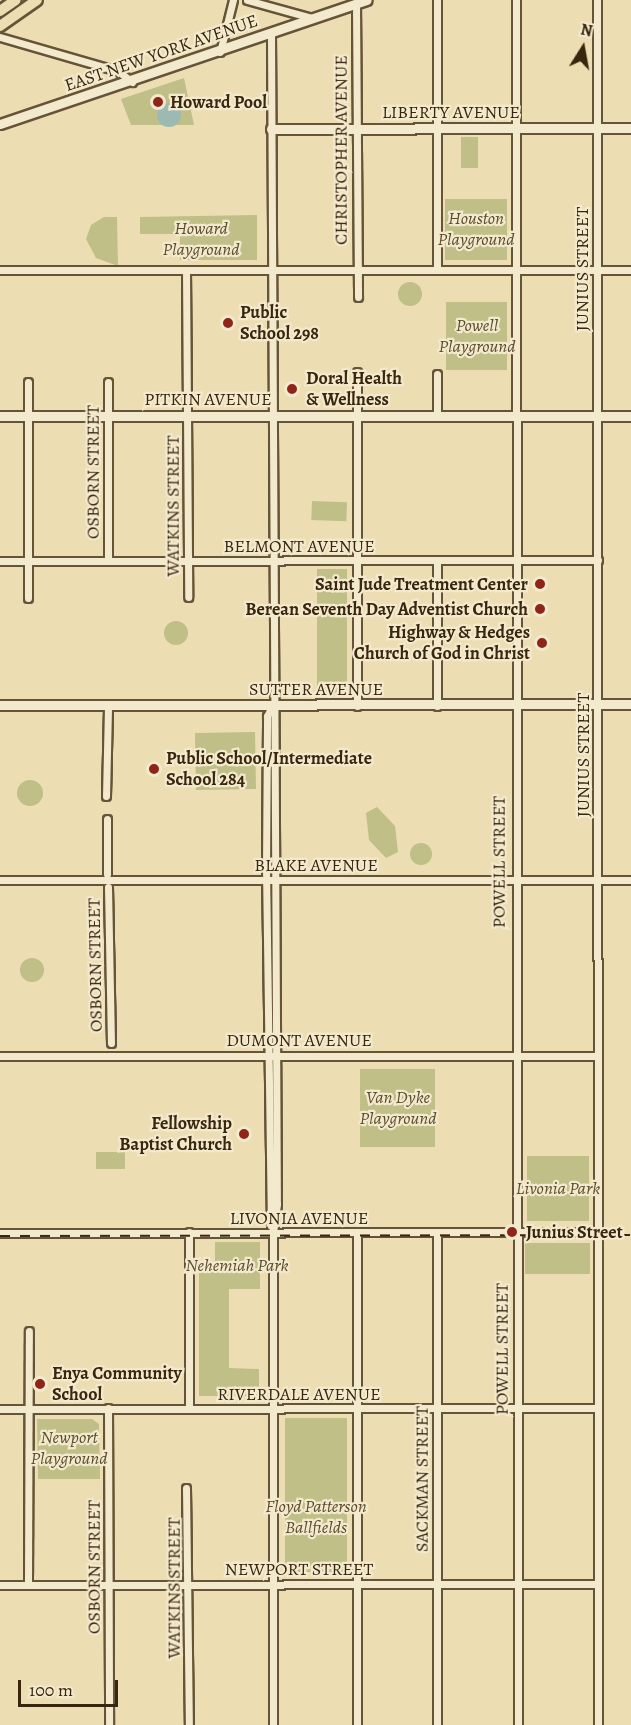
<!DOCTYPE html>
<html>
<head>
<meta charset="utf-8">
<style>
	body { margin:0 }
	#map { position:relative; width:631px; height:1725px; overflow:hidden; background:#ecddb2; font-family:Alegreya,serif }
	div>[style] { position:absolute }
	.green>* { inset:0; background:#bfbf87; transform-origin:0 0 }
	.round { border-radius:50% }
	.water>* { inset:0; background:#9abab3 }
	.roads { filter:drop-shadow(2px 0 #655437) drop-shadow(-2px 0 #655437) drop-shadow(0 2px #655437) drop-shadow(0 -2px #655437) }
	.street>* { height:7px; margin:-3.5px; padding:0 3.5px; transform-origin:3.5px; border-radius:3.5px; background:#f3e9cd }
	.secondary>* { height:9px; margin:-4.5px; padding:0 4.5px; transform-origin:4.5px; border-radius:4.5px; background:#f3e9cd }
	.primary>* { height:10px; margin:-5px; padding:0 5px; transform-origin:5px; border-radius:5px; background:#ecddb2 }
	.rail>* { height:2px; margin-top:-1px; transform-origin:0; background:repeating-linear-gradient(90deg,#38260e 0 10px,transparent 0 20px) }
	.dots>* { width:16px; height:16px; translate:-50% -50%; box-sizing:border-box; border:3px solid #f3e9cd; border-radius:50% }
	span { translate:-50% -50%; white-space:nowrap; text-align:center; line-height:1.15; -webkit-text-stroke:4.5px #f3e9cd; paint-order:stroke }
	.street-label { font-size:18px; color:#38260e }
	.poi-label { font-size:18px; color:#38260e; font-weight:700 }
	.left { translate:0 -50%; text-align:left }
	.right { translate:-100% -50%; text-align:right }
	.park-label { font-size:18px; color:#5a4c2c; font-style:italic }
	.north { position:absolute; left:553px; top:18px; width:60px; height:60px; -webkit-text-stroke:4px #f3e9cd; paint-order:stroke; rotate:11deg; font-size:16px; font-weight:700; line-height:24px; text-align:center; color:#38260e }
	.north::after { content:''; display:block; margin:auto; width:21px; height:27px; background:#38260e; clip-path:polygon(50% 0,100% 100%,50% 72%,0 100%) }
	.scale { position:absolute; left:18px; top:1680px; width:100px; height:27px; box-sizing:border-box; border:3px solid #38260e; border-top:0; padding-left:8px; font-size:18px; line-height:21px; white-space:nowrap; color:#38260e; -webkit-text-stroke:4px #f3e9cd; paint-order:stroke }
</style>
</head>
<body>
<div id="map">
	<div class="green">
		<i style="clip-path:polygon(184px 78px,194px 125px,131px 125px,121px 99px)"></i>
		<i style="left:461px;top:137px;width:17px;height:31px"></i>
		<i style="left:445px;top:199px;width:62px;height:61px"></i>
		<i style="clip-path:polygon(257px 215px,257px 260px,180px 260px,180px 234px,140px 234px,140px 217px)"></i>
		<i style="clip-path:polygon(104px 217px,117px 217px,118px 266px,96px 258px,86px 239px,91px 225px)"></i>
		<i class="round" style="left:398px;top:282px;width:24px;height:24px"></i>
		<i style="left:446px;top:302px;width:61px;height:68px"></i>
		<i style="left:312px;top:501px;width:35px;height:19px;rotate:2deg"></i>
		<i style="left:317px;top:569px;width:30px;height:124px"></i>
		<i class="round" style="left:164px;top:621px;width:24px;height:24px"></i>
		<i style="left:255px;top:732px;width:57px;height:60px;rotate:89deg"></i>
		<i class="round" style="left:17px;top:780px;width:26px;height:26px"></i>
		<i style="clip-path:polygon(377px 807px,395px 826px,398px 852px,386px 858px,369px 840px,366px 813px)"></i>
		<i class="round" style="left:410px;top:843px;width:22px;height:22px"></i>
		<i class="round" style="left:20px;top:958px;width:24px;height:24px"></i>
		<i style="left:360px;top:1069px;width:75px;height:78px"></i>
		<i style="left:96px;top:1152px;width:29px;height:17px"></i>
		<i style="left:527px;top:1156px;width:62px;height:65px"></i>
		<i style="clip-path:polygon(215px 1242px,260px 1242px,260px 1289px,229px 1289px,229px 1368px,259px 1369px,259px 1396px,199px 1396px,199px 1265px,215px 1265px)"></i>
		<i style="left:525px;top:1243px;width:65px;height:31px"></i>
		<i style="left:285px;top:1418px;width:62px;height:154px"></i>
		<i style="clip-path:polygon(37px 1419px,92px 1419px,99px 1424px,100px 1479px,38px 1479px)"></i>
	</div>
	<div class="water">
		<i class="round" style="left:157px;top:103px;width:24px;height:24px"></i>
	</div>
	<div class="roads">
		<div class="street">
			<i style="left:247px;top:0;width:67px;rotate:15.5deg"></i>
			<i style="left:437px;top:0;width:270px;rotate:90deg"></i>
			<i style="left:516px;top:0;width:1725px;rotate:89.93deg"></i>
			<i style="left:597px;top:0;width:1725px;rotate:89.97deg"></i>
			<i style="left:356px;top:4px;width:293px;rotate:89.6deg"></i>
			<i style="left:271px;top:33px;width:1171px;rotate:89.71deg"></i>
			<i style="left:277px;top:1204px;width:29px;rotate:98deg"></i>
			<i style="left:273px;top:1233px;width:492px;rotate:90deg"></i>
			<i style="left:0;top:37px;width:123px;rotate:16.1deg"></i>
			<i style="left:118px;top:71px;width:18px;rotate:38deg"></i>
			<i style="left:220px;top:52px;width:54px;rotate:-76deg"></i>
			<i style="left:0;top:270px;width:631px"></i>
			<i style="left:186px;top:270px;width:327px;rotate:89.6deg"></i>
			<i style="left:437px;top:374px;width:41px;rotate:90deg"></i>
			<i style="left:28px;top:382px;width:216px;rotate:90deg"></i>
			<i style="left:108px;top:382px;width:179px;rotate:90deg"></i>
			<i style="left:0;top:561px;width:598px;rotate:-0.1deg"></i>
			<i style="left:437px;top:561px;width:145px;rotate:90deg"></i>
			<i style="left:357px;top:706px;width:334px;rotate:-90deg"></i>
			<i style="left:106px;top:796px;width:90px;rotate:-88.7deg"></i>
			<i style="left:107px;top:819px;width:55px;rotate:90deg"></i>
			<i style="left:0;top:880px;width:631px"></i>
			<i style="left:108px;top:887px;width:156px;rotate:88.9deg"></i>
			<i style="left:0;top:1056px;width:598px"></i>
			<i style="left:271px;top:1226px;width:357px;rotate:-90.8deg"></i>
			<i style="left:266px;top:869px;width:153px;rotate:-89.6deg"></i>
			<i style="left:267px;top:716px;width:11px;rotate:-63deg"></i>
			<i style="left:189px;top:1232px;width:176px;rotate:90deg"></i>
			<i style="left:0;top:1233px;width:597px;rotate:-0.1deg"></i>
			<i style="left:357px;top:1233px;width:492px;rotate:90deg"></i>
			<i style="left:437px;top:1233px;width:492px;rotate:90deg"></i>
			<i style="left:108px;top:1408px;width:317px;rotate:89.8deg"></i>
			<i style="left:0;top:1409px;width:598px;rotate:-0.1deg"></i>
			<i style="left:186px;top:1488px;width:237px;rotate:89.3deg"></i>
			<i style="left:0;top:1585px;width:598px;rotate:-0.1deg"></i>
			<i style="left:28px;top:1585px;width:254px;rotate:-89.8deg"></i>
		</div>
		<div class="secondary">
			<i style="left:0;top:124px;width:387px;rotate:-18.7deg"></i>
			<i style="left:271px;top:129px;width:360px;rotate:-0.2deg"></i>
			<i style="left:0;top:416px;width:631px"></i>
			<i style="left:0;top:705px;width:631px;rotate:-0.09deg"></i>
		</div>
		<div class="primary">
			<i style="left:0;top:11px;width:19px;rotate:-35deg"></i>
			<i style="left:0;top:26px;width:45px;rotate:-35.1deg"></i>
		</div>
	</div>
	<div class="rail">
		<i style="left:0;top:1236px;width:631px;rotate:-0.09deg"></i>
	</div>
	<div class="dots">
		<i style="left:158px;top:102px;background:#8f2418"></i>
		<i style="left:228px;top:323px;background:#8f2418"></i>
		<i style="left:292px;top:389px;background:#8f2418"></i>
		<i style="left:540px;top:584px;background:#8f2418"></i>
		<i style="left:540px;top:609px;background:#8f2418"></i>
		<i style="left:542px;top:643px;background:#8f2418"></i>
		<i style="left:154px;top:769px;background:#8f2418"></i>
		<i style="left:244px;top:1134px;background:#8f2418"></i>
		<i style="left:512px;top:1232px;background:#8f2418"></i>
		<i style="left:40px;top:1384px;background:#8f2418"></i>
	</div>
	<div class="street-label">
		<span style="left:161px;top:53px;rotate:-19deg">EAST NEW YORK AVENUE</span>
		<span style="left:451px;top:112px">LIBERTY AVENUE</span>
		<span style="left:341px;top:150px;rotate:-90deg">CHRISTOPHER AVENUE</span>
		<span style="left:582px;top:269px;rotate:-90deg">JUNIUS STREET</span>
		<span style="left:208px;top:399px">PITKIN AVENUE</span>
		<span style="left:93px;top:472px;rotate:-90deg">OSBORN STREET</span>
		<span style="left:173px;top:506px;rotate:-90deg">WATKINS STREET</span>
		<span style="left:299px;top:546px">BELMONT AVENUE</span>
		<span style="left:316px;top:689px">SUTTER AVENUE</span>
		<span style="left:583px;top:755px;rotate:-90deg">JUNIUS STREET</span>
		<span style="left:499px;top:862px;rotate:-90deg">POWELL STREET</span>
		<span style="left:316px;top:865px">BLAKE AVENUE</span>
		<span style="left:95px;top:965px;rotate:-91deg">OSBORN STREET</span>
		<span style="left:299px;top:1040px">DUMONT AVENUE</span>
		<span style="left:299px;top:1218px">LIVONIA AVENUE</span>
		<span style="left:502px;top:1349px;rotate:-90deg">POWELL STREET</span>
		<span style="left:299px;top:1394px">RIVERDALE AVENUE</span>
		<span style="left:422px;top:1479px;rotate:-90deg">SACKMAN STREET</span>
		<span style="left:94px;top:1567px;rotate:-90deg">OSBORN STREET</span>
		<span style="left:299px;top:1569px">NEWPORT STREET</span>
		<span style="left:174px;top:1588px;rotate:-90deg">WATKINS STREET</span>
	</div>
	<div class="poi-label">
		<span class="left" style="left:170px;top:102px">Howard Pool</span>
		<span class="left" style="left:240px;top:323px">Public<br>School 298</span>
		<span class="left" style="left:306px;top:389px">Doral Health<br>&amp; Wellness</span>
		<span class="right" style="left:528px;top:584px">Saint Jude Treatment Center</span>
		<span class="right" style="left:528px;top:609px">Berean Seventh Day Adventist Church</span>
		<span class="right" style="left:530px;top:643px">Highway &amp; Hedges<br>Church of God in Christ</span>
		<span class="left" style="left:166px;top:769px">Public School/Intermediate<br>School 284</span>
		<span class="right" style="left:232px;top:1134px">Fellowship<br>Baptist Church</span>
		<span class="left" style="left:526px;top:1232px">Junius Street</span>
		<span class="left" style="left:52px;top:1384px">Enya Community<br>School</span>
	</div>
	<div class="park-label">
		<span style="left:476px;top:229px">Houston<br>Playground</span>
		<span style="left:201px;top:239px">Howard<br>Playground</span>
		<span style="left:477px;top:336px">Powell<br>Playground</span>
		<span style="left:398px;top:1108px">Van Dyke<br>Playground</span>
		<span style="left:558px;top:1188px">Livonia Park</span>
		<span style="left:237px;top:1265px">Nehemiah Park</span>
		<span style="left:69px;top:1448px">Newport<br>Playground</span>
		<span style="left:316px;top:1517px">Floyd Patterson<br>Ballfields</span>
	</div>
	<div class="north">N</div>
	<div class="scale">100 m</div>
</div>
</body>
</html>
